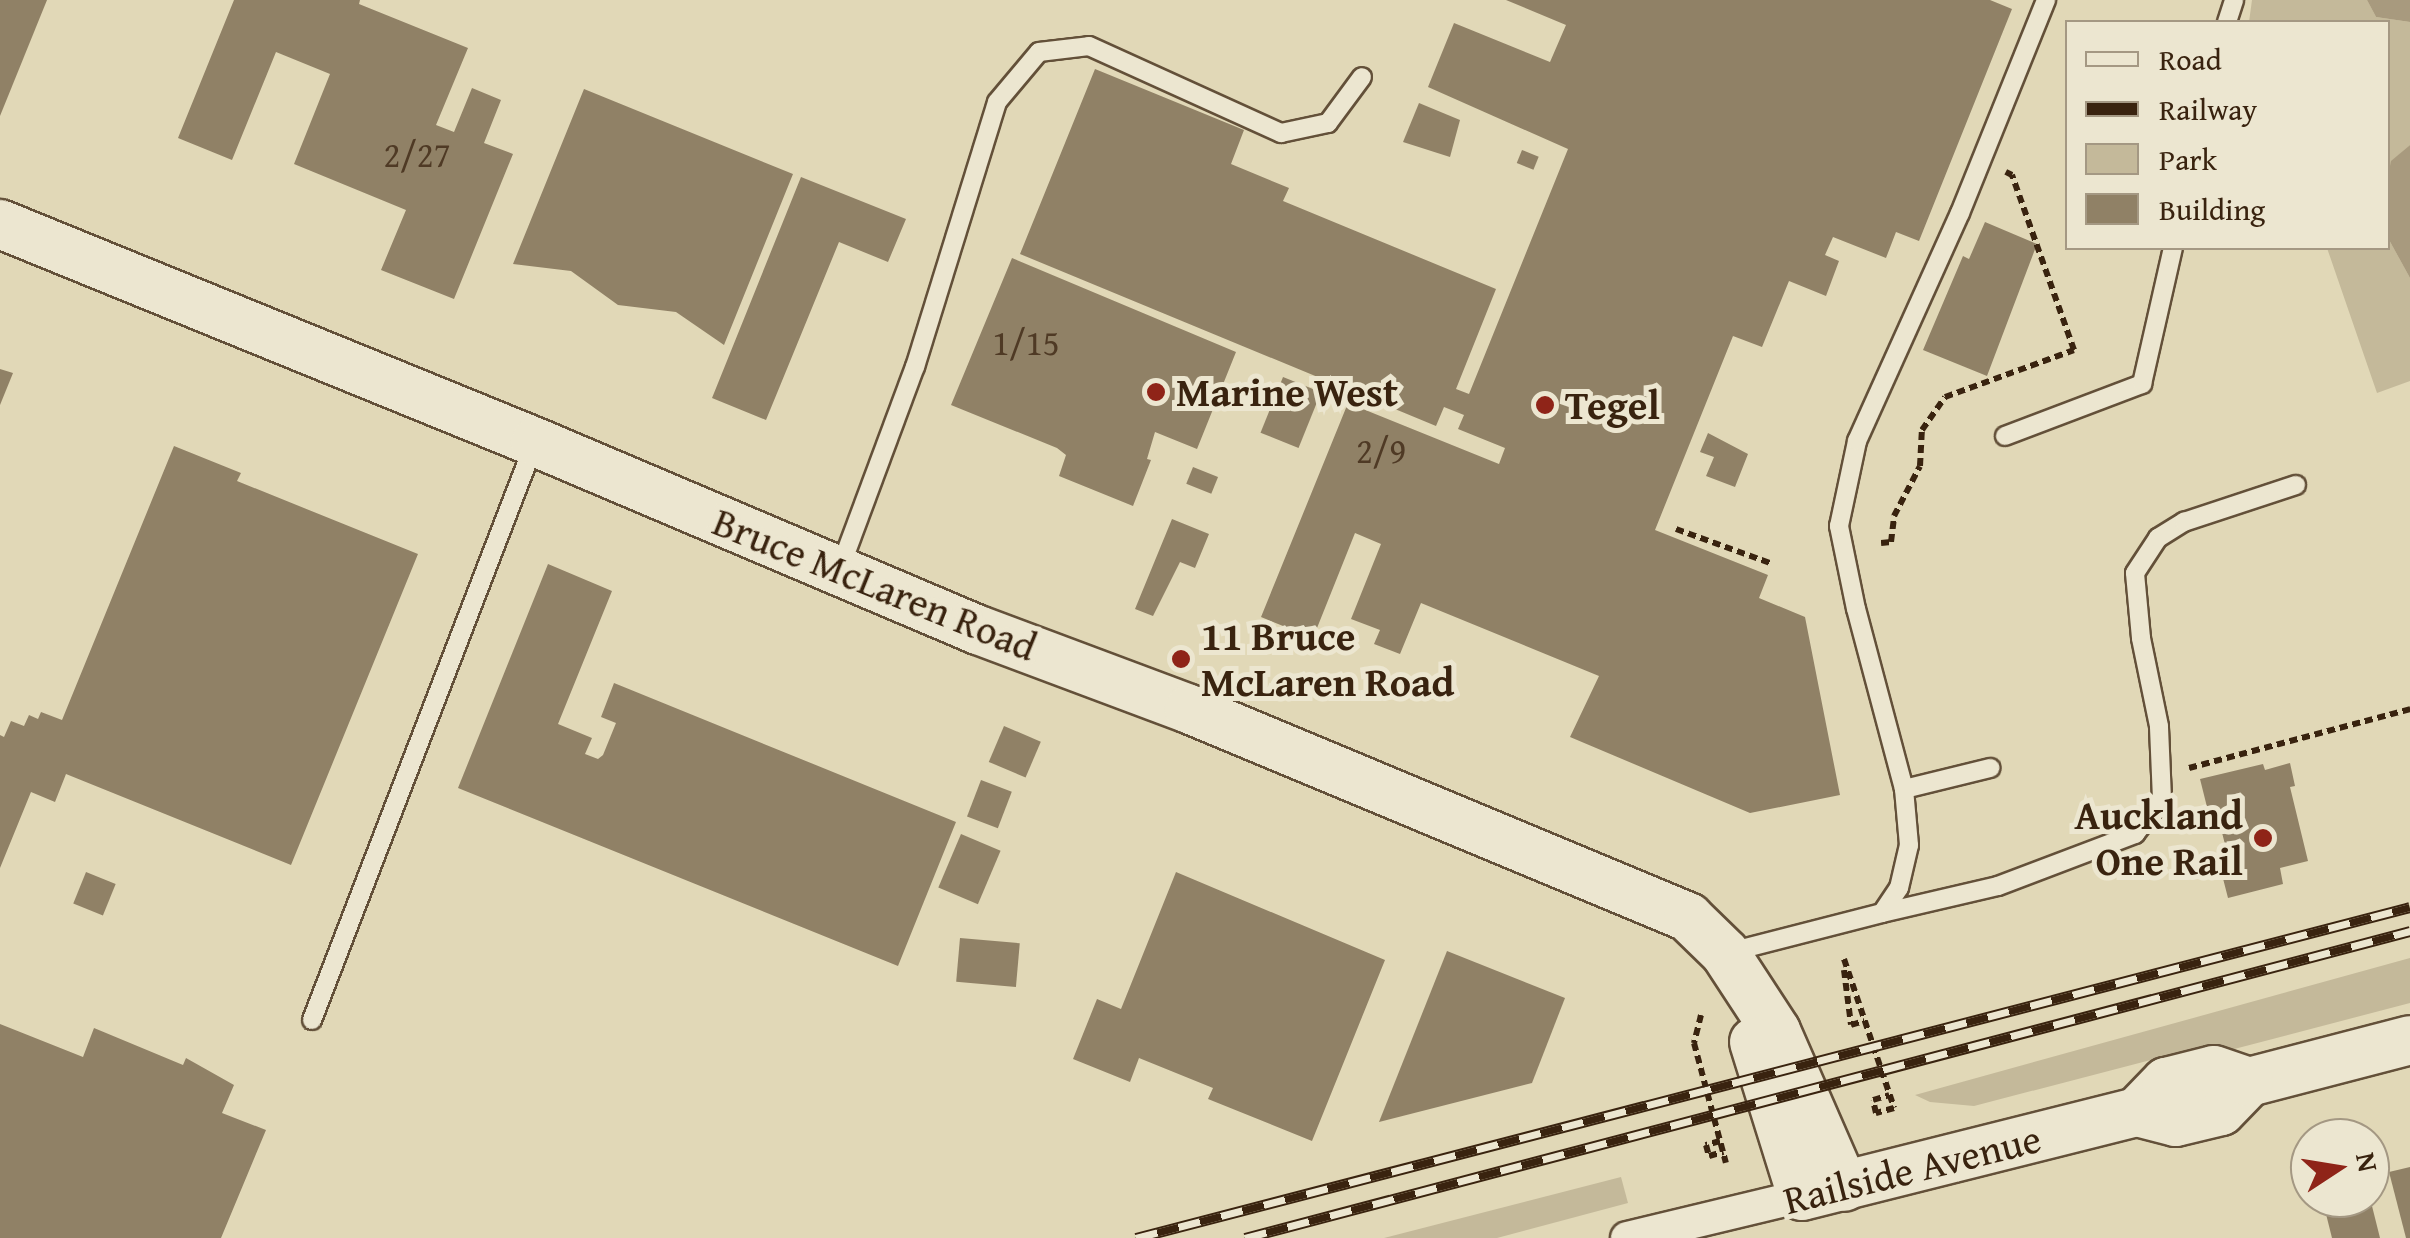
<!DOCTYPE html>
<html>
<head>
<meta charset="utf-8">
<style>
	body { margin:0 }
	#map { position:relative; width:2410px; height:1238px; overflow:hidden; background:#e1d8b7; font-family:"Gentium Book Plus",serif }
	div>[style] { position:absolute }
	.green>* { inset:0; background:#c4b99a }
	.water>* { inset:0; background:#a89a7e }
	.building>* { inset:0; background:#908166; transform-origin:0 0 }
	.path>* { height:6px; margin-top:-3px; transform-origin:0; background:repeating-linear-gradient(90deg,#39230f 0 8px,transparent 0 13px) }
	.roads { filter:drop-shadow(2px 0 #635039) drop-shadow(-2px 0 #635039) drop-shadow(0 2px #635039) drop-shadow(0 -2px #635039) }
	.lane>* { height:18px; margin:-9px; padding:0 9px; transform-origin:9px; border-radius:9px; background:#ece6d0 }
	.street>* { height:32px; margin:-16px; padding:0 16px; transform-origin:16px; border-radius:16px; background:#ece6d0 }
	.secondary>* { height:48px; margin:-24px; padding:0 24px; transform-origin:24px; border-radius:24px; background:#ece6d0 }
	.rail>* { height:11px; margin-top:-5.5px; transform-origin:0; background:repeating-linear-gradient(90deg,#ece6d0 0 22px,#39230f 0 44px); box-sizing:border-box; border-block:2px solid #39230f }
	.dots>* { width:28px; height:28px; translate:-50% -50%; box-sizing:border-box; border:5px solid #ece6d0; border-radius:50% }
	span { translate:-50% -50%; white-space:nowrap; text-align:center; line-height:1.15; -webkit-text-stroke:10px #ece6d0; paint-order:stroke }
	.number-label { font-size:35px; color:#4f3a25 }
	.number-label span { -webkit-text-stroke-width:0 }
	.poi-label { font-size:40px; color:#39230f; font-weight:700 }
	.left { translate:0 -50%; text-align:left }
	.right { translate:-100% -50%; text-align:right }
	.street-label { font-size:40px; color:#39230f }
	.legend { position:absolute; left:2065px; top:20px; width:325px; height:230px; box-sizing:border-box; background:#ece6d0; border:2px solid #a49883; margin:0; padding:12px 18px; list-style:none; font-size:30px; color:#39230f }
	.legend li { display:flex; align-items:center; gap:20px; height:50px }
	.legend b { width:50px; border:2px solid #a49883 }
	.north { position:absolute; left:2290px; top:1118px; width:100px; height:100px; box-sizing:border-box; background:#ece6d0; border:2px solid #a49883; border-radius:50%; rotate:78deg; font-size:28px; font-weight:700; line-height:40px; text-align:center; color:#39230f }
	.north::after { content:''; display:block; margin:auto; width:35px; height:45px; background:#8f2418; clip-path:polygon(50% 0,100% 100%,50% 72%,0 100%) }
</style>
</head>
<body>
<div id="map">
	<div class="green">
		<i style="clip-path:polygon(2252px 0,2367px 0,2376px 17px,2410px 22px,2410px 145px,2392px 161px,2388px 176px,2388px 22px,2249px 22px)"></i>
		<i style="clip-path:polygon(2388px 238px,2410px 278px,2410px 381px,2377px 393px,2327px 248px,2388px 248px)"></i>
		<i style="clip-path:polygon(2410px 958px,2410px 1003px,2192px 1060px,2189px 1050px,1974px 1106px,1930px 1102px,1915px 1095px)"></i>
		<i style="clip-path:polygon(1621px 1177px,1628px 1203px,1497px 1238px,1384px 1238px)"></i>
	</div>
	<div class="water">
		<i style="clip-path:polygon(2367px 0,2410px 0,2410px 22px,2376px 17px)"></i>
		<i style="clip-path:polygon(2410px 145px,2410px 278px,2388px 238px,2388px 176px,2391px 161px)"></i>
	</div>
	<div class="building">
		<i style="clip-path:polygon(0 0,47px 0,0 116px)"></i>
		<i style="clip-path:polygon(234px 0,360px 0,359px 4px,468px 48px,436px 125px,454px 132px,472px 88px,501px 100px,484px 143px,513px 154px,454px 299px,381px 270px,406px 210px,294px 164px,330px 74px,276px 52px,232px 160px,178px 138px)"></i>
		<i style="clip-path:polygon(1506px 0,1990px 0,2012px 9px,1919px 241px,1896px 232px,1886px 258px,1833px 237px,1825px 255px,1839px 261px,1826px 296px,1789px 281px,1762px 347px,1733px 336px,1655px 530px,1768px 575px,1759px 598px,1805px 617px,1840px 795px,1750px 813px,1570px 737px,1599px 676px,1421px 603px,1400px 654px,1374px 644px,1380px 630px,1351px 619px,1381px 544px,1355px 533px,1313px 638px,1261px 617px,1348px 403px,1499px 464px,1505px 448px,1458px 429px,1464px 415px,1444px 407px,1436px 426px,1020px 254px,1095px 69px,1244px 130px,1231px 164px,1289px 188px,1283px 201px,1496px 289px,1456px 389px,1469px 394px,1568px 149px,1428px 87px,1454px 23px,1550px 62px,1566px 25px)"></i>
		<i style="clip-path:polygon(584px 89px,793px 174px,724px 345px,676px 312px,618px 305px,571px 271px,513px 264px)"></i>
		<i style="clip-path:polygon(1419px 103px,1460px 120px,1450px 157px,1403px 142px)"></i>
		<i style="left:1522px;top:150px;width:18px;height:14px;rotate:22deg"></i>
		<i style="clip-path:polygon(801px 177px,906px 219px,888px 262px,839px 242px,766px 420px,712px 398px)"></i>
		<i style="clip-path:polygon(1985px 222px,2037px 244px,1987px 376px,1923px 350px,1963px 256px,1969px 259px)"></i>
		<i style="clip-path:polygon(1012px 258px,1236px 352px,1197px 449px,1155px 432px,1147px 459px,1151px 460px,1133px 506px,1059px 476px,1066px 455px,1057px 448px,951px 405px)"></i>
		<i style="clip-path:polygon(0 369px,13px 373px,0 405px)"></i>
		<i style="left:1283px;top:377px;width:41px;height:60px;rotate:22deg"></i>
		<i style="clip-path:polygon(1708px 433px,1748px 454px,1735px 487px,1706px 476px,1714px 457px,1700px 452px)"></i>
		<i style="clip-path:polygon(174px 446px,241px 473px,237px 481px,418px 554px,291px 865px,66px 774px,55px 802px,31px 792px,0 868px,0 735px,4px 737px,11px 721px,24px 726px,29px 715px,38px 719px,41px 712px,62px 720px)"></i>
		<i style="left:1193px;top:467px;width:27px;height:18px;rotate:22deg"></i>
		<i style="clip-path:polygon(1172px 519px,1209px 534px,1195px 568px,1180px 562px,1153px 616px,1135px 609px)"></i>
		<i style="clip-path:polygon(548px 564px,612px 591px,558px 724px,592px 738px,585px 754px,598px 759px,603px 755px,616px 723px,601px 717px,614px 683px,956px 822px,898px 966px,458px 788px)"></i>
		<i style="left:1004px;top:726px;width:40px;height:39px;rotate:23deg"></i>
		<i style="clip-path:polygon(2290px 763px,2295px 786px,2290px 787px,2308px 861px,2280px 868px,2283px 884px,2228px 898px,2218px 859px,2228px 856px,2218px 817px,2210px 819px,2200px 779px,2263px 764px,2265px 770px)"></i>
		<i style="left:981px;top:780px;width:33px;height:39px;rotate:21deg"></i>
		<i style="left:961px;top:834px;width:43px;height:58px;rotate:23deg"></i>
		<i style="left:86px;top:872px;width:32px;height:34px;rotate:22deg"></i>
		<i style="clip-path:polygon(1176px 872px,1385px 960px,1312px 1141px,1208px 1099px,1213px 1088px,1139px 1058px,1130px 1082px,1073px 1059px,1097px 999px,1121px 1009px)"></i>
		<i style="left:960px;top:938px;width:60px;height:44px;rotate:5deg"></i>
		<i style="clip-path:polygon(1447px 951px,1565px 998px,1532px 1083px,1379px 1122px)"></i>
		<i style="clip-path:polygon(0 1024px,83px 1057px,94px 1028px,183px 1065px,186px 1058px,234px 1085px,222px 1113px,266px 1130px,221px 1238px,0 1238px)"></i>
		<i style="clip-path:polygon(2410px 1167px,2410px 1238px,2406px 1238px,2389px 1172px)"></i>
		<i style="clip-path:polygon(2322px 1198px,2370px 1198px,2380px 1238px,2332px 1238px)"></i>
	</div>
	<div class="path">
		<i style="left:1676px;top:529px;width:100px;rotate:19.9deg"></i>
		<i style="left:1881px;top:543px;width:10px;rotate:-6deg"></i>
		<i style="left:1891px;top:542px;width:26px;rotate:-83deg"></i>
		<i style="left:1894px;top:516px;width:56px;rotate:-62.5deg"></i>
		<i style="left:1920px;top:466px;width:36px;rotate:-87deg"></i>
		<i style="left:1922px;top:430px;width:40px;rotate:-55.1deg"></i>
		<i style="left:1945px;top:397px;width:137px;rotate:-20deg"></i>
		<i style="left:2074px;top:350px;width:186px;rotate:-109.5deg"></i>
		<i style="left:2012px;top:175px;width:7px;rotate:-153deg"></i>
		<i style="left:2189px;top:768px;width:229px;rotate:-14.9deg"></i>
		<i style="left:1844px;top:959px;width:157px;rotate:71.4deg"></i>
		<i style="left:1894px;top:1108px;width:19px;rotate:164deg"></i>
		<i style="left:1876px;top:1113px;width:13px;rotate:-103deg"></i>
		<i style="left:1873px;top:1100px;width:17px;rotate:-17deg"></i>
		<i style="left:1844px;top:970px;width:55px;rotate:82.7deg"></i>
		<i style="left:1851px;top:1025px;width:14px;rotate:-17deg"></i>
		<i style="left:1701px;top:1015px;width:29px;rotate:104deg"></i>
		<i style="left:1694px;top:1043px;width:124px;rotate:75.1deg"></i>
		<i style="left:1720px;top:1141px;width:15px;rotate:164deg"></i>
		<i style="left:1706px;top:1145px;width:11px;rotate:75deg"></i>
		<i style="left:1709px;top:1156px;width:15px;rotate:-16deg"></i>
	</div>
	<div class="roads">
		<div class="lane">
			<i style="left:2227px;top:22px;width:23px;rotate:-72deg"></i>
			<i style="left:2005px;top:436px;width:147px;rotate:-20.8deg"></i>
			<i style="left:2142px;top:384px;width:139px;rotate:-77.2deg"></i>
			<i style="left:839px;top:571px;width:218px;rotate:-69.6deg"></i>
			<i style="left:915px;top:367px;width:277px;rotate:-72.8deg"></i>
			<i style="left:997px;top:102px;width:65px;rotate:-50deg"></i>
			<i style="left:1039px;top:52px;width:50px;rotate:-6.8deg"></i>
			<i style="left:1089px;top:46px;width:211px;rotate:24.4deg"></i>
			<i style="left:1281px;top:133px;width:48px;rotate:-12deg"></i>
			<i style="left:1328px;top:123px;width:57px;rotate:-53.5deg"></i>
			<i style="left:1904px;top:789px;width:89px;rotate:-13.7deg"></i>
			<i style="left:1882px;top:913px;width:119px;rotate:-13.1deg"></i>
			<i style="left:1998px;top:886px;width:147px;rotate:-20.8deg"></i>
			<i style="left:2135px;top:834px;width:44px;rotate:-52.4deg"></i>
			<i style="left:2162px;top:799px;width:73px;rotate:-92.4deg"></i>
			<i style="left:2159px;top:726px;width:90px;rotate:-101.6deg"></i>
			<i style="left:2141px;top:638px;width:65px;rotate:-95.3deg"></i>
			<i style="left:2135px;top:573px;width:42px;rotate:-56.7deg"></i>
			<i style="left:2158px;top:538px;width:31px;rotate:-32deg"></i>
			<i style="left:2184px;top:522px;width:118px;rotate:-18.3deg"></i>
			<i style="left:1730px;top:952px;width:157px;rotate:-14.4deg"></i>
			<i style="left:1882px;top:913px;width:30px;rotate:-56deg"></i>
			<i style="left:1899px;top:888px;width:44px;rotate:-76.9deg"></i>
			<i style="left:1909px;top:845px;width:56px;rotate:-95.1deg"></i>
			<i style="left:1904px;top:789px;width:186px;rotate:-104.9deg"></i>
			<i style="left:1856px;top:609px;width:85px;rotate:-101.6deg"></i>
			<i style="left:1839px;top:526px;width:87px;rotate:-78deg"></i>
			<i style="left:1857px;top:441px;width:250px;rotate:-65.7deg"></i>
			<i style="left:1960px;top:213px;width:230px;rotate:-68deg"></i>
			<i style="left:312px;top:1020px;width:620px;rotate:-68.9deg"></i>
		</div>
		<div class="street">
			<i style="left:1627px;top:1238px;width:180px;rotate:-13.5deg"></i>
		</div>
		<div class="secondary">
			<i style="left:0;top:224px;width:578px;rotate:22.17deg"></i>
			<i style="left:535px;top:442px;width:481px;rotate:23deg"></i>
			<i style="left:978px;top:630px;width:225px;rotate:20.5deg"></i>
			<i style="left:1189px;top:709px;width:541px;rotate:22.63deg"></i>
			<i style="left:1688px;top:917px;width:52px;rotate:44.2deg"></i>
			<i style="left:1725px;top:953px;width:93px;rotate:56.8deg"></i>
			<i style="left:1776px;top:1031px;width:170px;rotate:66.4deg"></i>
			<i style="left:1754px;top:1042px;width:161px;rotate:72.7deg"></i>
			<i style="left:1802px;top:1196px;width:345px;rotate:-14.1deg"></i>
			<i style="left:2137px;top:1112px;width:40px;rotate:14.4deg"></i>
			<i style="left:2176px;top:1122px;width:46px;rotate:-13.7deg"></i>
			<i style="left:2221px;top:1111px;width:40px;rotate:-46deg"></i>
			<i style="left:2249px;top:1082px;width:166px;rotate:-14.6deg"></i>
			<i style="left:2137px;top:1112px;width:42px;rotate:-46deg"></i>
			<i style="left:2166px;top:1082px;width:49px;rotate:-14deg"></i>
			<i style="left:2214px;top:1070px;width:37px;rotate:19deg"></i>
		</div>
	</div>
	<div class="rail">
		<i style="left:1136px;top:1238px;width:1316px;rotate:-14.56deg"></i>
		<i style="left:1245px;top:1238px;width:1205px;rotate:-14.76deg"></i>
	</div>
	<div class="dots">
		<i style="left:1156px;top:392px;background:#8f2418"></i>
		<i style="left:1545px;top:405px;background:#8f2418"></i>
		<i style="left:1181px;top:659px;background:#8f2418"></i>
		<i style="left:2263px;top:838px;background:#8f2418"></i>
	</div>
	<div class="number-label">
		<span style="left:417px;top:155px">2/27</span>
		<span style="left:1026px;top:343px">1/15</span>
		<span style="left:1381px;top:451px">2/9</span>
	</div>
	<div class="poi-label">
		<span class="left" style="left:1176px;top:392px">Marine West</span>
		<span class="left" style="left:1565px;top:405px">Tegel</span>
		<span class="left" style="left:1201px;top:659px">11 Bruce<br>McLaren Road</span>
		<span class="right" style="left:2243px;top:838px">Auckland<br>One Rail</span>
	</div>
	<div class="street-label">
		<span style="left:875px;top:584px;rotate:22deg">Bruce McLaren Road</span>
		<span style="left:1912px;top:1169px;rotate:-14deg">Railside Avenue</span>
	</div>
	<ul class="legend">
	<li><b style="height:12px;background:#ece6d0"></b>Road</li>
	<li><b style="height:12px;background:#39230f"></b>Railway</li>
	<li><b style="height:28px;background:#c4b99a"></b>Park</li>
	<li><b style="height:28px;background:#908166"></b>Building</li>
	</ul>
	<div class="north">N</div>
</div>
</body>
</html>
